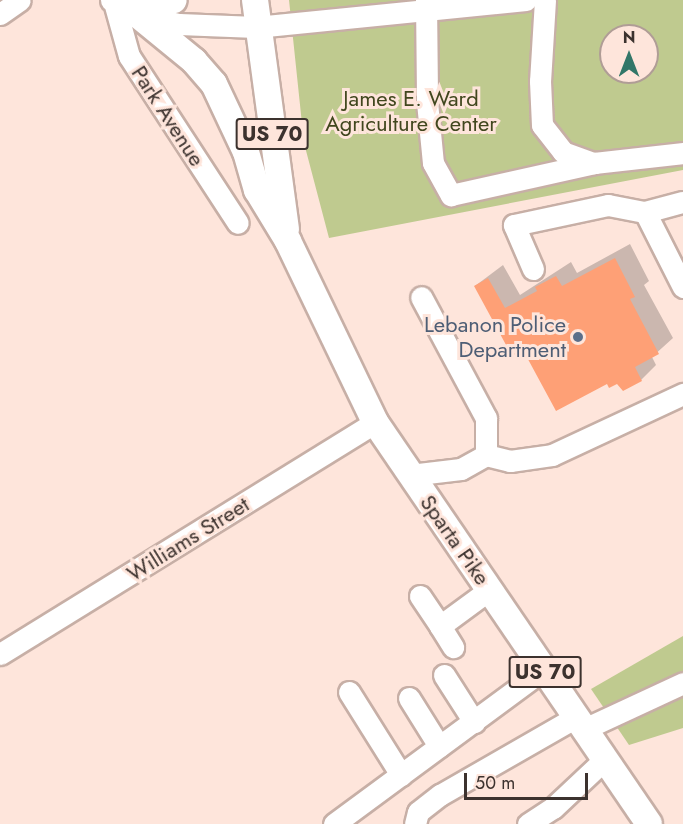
<!DOCTYPE html>
<html>
<head>
<meta charset="utf-8">
<style>
	body { margin:0 }
	#map { position:relative; width:683px; height:824px; overflow:hidden; background:#fee5db; font-family:Jost,sans-serif }
	div>[style] { position:absolute }
	.green>* { inset:0; background:#bfca8f }
	.shadow>* { inset:0; background:#0003 }
	.building>* { inset:0; background:#fea076 }
	.roads { filter:drop-shadow(2px 0 #c7afa6) drop-shadow(-2px 0 #c7afa6) drop-shadow(0 2px #c7afa6) drop-shadow(0 -2px #c7afa6) }
	.minor>* { height:21px; margin:-10.5px; padding:0 10.5px; transform-origin:10.5px; border-radius:10.5px; background:#fff }
	.major>* { height:26px; margin:-13px; padding:0 13px; transform-origin:13px; border-radius:13px; background:#fff }
	.dots>* { width:16px; height:16px; translate:-50% -50%; box-sizing:border-box; border:3px solid #fee5db; border-radius:50% }
	span { translate:-50% -50%; white-space:nowrap; text-align:center; line-height:1.15; -webkit-text-stroke:6px #fee5db; paint-order:stroke }
	.shield-label span { padding:2px 4px; background:#fee5db; border:2px solid; border-radius:4px; -webkit-text-stroke-width:0 }
	.shield-label { font-size:21px; color:#3c322e; font-weight:700 }
	.park-label { font-size:22px; color:#41471e }
	.street-label { font-size:22px; color:#3c322e }
	.service-label { font-size:22px; color:#4e5e75 }
	.right { translate:-100% -50%; text-align:right }
	.north { position:absolute; left:599px; top:24px; width:60px; height:60px; box-sizing:border-box; background:#fee5db; border:2px solid #b09d96; border-radius:50%; rotate:0deg; font-size:16px; font-weight:700; line-height:24px; text-align:center; color:#3c322e }
	.north::after { content:''; display:block; margin:auto; width:21px; height:27px; background:#327668; clip-path:polygon(50% 0,100% 100%,50% 72%,0 100%) }
	.scale { position:absolute; left:464px; top:773px; width:124px; height:27px; box-sizing:border-box; border:3px solid #3c322e; border-top:0; padding-left:8px; font-size:18px; line-height:21px; white-space:nowrap; color:#3c322e; -webkit-text-stroke:4px #fee5db; paint-order:stroke }
</style>
</head>
<body>
<div id="map">
	<div class="green">
		<i style="clip-path:polygon(evenodd,289px 0,683px 0,683px 170px,329px 238px,304px 143px,289px 0,611px 36px,647px 36px,647px 72px,611px 72px,611px 36px)"></i>
		<i style="clip-path:polygon(683px 636px,683px 728px,629px 745px,591px 689px)"></i>
	</div>
	<div class="shadow">
		<i style="clip-path:polygon(630px 244px,649px 281px,644px 285px,673px 338px,652px 357px,656px 365px,641px 380px,624px 389px,617px 382px,524px 348px,475px 286px,503px 265px,520px 295px,571px 262px,577px 273px)"></i>
	</div>
	<div class="building">
		<i style="clip-path:polygon(615px 258px,635px 297px,630px 299px,659px 354px,635px 367px,642px 381px,623px 391px,617px 384px,609px 388px,607px 384px,556px 411px,523px 350px,512px 356px,474px 286px,488px 278px,505px 308px,537px 291px,535px 287px,556px 276px,562px 286px)"></i>
	</div>
	<div class="roads">
		<div class="minor">
			<i style="left:111px;top:0;width:41px;rotate:24.7deg"></i>
			<i style="left:148px;top:17px;width:32px;rotate:13deg"></i>
			<i style="left:179px;top:24px;width:77px;rotate:2.2deg"></i>
			<i style="left:256px;top:27px;width:271px;rotate:-5.7deg"></i>
			<i style="left:426px;top:0;width:102px;rotate:89.4deg"></i>
			<i style="left:427px;top:102px;width:61px;rotate:84.4deg"></i>
			<i style="left:433px;top:163px;width:37px;rotate:61deg"></i>
			<i style="left:451px;top:195px;width:147px;rotate:-12.6deg"></i>
			<i style="left:545px;top:0;width:81px;rotate:93.5deg"></i>
			<i style="left:540px;top:81px;width:44px;rotate:87.4deg"></i>
			<i style="left:542px;top:125px;width:34px;rotate:52deg"></i>
			<i style="left:563px;top:152px;width:33px;rotate:20deg"></i>
			<i style="left:594px;top:163px;width:90px;rotate:-6.4deg"></i>
			<i style="left:114px;top:2px;width:56px;rotate:74.5deg"></i>
			<i style="left:129px;top:56px;width:199px;rotate:56.9deg"></i>
			<i style="left:0;top:14px;width:24px;rotate:-35deg"></i>
			<i style="left:645px;top:212px;width:84px;rotate:63.1deg"></i>
			<i style="left:533px;top:269px;width:48px;rotate:-113.4deg"></i>
			<i style="left:514px;top:225px;width:96px;rotate:-12deg"></i>
			<i style="left:608px;top:205px;width:38px;rotate:11deg"></i>
			<i style="left:645px;top:212px;width:39px;rotate:-15deg"></i>
			<i style="left:486px;top:455px;width:25px;rotate:14deg"></i>
			<i style="left:510px;top:461px;width:42px;rotate:-8.1deg"></i>
			<i style="left:552px;top:455px;width:145px;rotate:-25deg"></i>
			<i style="left:410px;top:475px;width:51px;rotate:-6.7deg"></i>
			<i style="left:461px;top:469px;width:29px;rotate:-29deg"></i>
			<i style="left:486px;top:455px;width:37px;rotate:-90deg"></i>
			<i style="left:486px;top:418px;width:137px;rotate:-118.2deg"></i>
			<i style="left:420px;top:596px;width:36px;rotate:56deg"></i>
			<i style="left:440px;top:626px;width:61px;rotate:-36.3deg"></i>
			<i style="left:440px;top:626px;width:25px;rotate:58deg"></i>
			<i style="left:0;top:654px;width:441px;rotate:-31.7deg"></i>
			<i style="left:444px;top:675px;width:56px;rotate:57.4deg"></i>
			<i style="left:349px;top:692px;width:98px;rotate:57.9deg"></i>
			<i style="left:409px;top:698px;width:57px;rotate:58deg"></i>
			<i style="left:584px;top:729px;width:109px;rotate:-24.9deg"></i>
			<i style="left:334px;top:824px;width:261px;rotate:-36.4deg"></i>
			<i style="left:415px;top:824px;width:12px;rotate:-76deg"></i>
			<i style="left:418px;top:812px;width:28px;rotate:-38deg"></i>
			<i style="left:440px;top:795px;width:157px;rotate:-29.8deg"></i>
			<i style="left:528px;top:824px;width:30px;rotate:-33deg"></i>
			<i style="left:553px;top:808px;width:71px;rotate:-43.3deg"></i>
		</div>
		<div class="major">
			<i style="left:255px;top:0;width:231px;rotate:82.3deg"></i>
			<i style="left:133px;top:11px;width:79px;rotate:39.3deg"></i>
			<i style="left:194px;top:61px;width:30px;rotate:49deg"></i>
			<i style="left:214px;top:84px;width:75px;rotate:64.8deg"></i>
			<i style="left:246px;top:152px;width:40px;rotate:74deg"></i>
			<i style="left:257px;top:190px;width:60px;rotate:58.7deg"></i>
			<i style="left:288px;top:241px;width:201px;rotate:64.3deg"></i>
			<i style="left:375px;top:422px;width:486px;rotate:55.7deg"></i>
			<i style="left:133px;top:11px;width:42px;rotate:-15deg"></i>
		</div>
	</div>
	<div class="dots">
		<i style="left:578px;top:337px;background:#5c6f8a"></i>
	</div>
	<div class="shield-label">
		<span style="left:272px;top:134px">US 70</span>
		<span style="left:545px;top:672px">US 70</span>
	</div>
	<div class="park-label">
		<span style="left:411px;top:111px">James E. Ward<br>Agriculture Center</span>
	</div>
	<div class="street-label">
		<span style="left:168px;top:116px;rotate:57deg">Park Avenue</span>
		<span style="left:188px;top:539px;rotate:-32deg">Williams Street</span>
		<span style="left:455px;top:540px;rotate:55deg">Sparta Pike</span>
	</div>
	<div class="service-label">
		<span class="right" style="left:566px;top:337px">Lebanon Police<br>Department</span>
	</div>
	<div class="north">N</div>
	<div class="scale">50 m</div>
</div>
</body>
</html>
